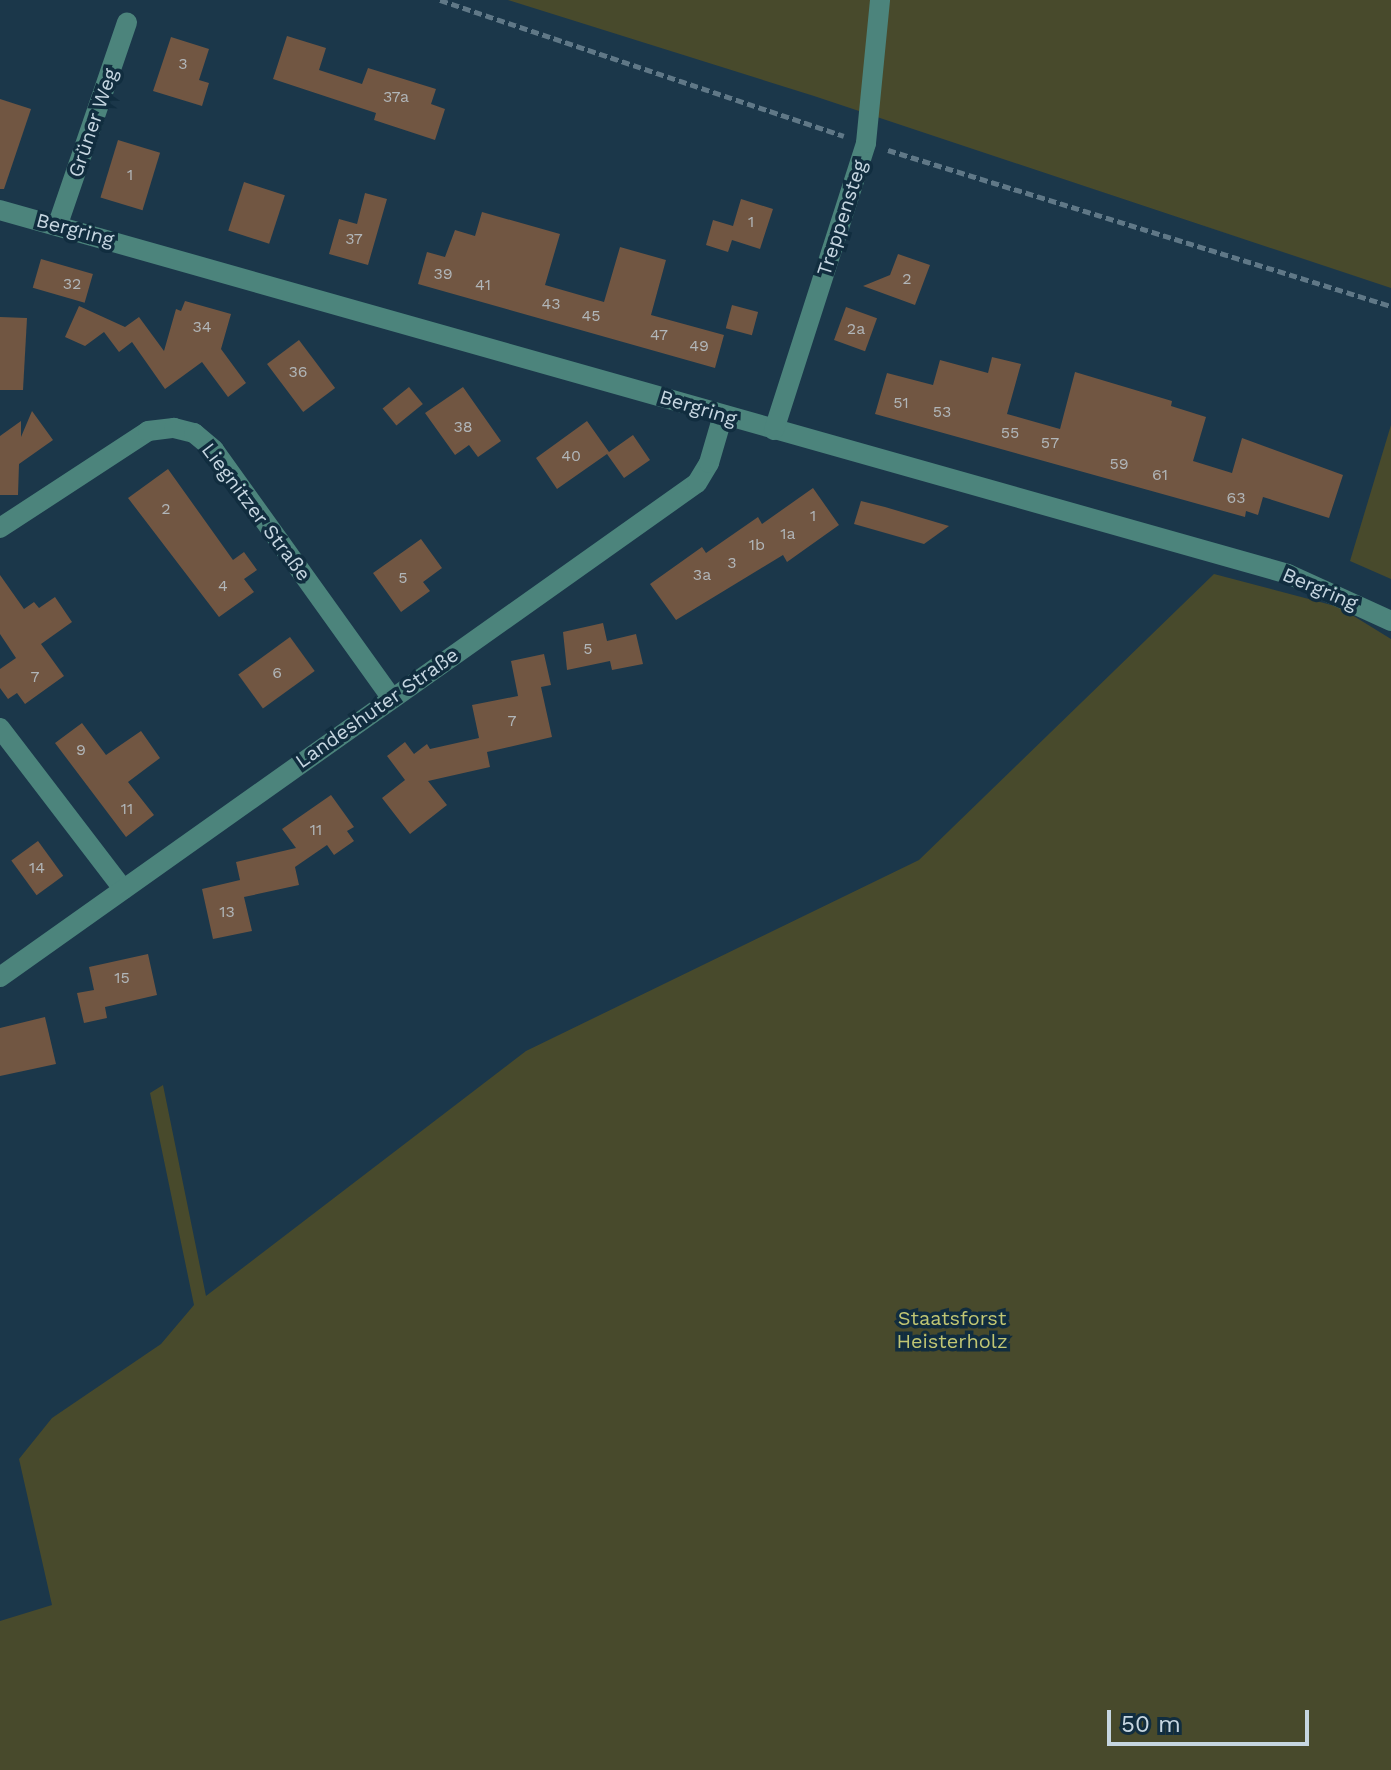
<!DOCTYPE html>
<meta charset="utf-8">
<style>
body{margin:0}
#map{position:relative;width:1391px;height:1770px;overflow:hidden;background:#1b374a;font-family:"Work Sans",sans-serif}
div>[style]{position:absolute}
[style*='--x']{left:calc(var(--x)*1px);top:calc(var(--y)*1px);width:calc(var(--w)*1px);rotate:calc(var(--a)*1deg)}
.green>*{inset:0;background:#484a2c}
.building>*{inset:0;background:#715642;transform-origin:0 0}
.path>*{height:5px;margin-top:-2.5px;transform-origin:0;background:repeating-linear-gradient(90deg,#607887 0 8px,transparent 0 12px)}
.minor>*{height:20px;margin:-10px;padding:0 10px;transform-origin:10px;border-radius:10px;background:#4c847c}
span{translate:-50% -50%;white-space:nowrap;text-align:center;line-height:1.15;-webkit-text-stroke:7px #112d3f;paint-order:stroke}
.number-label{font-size:16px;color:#b1b6b9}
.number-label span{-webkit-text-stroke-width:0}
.street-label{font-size:20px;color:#c6d6e1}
.park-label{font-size:20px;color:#c1c673}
.scale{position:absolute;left:1107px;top:1710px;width:202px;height:36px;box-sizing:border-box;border:4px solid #c6d6e1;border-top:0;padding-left:10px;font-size:24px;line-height:28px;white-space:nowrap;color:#c6d6e1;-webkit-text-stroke:6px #112d3f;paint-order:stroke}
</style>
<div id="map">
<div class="green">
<i style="clip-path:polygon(508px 0,1391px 0,1391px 288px,814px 96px)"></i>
<i style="clip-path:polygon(1391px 425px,1391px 579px,1350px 561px)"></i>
<i style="clip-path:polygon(1214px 574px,1339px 607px,1391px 639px,1391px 1770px,0 1770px,0 1621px,52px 1605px,19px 1459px,52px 1418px,161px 1344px,194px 1305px,150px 1093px,163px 1085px,206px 1296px,526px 1051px,919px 860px)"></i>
</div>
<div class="building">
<i style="clip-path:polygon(287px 36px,326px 48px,319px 70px,362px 84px,368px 68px,436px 89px,431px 104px,445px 109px,435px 140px,374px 120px,376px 113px,273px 79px)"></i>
<i style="clip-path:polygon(171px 37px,209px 49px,199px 80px,209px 83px,202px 106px,153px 91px)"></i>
<i style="clip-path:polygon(0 99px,31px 109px,4px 189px,0 189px)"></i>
<i style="left:118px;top:140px;width:44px;height:60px;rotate:17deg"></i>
<i style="left:244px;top:182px;width:43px;height:51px;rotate:18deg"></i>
<i style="clip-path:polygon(365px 193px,387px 199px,368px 265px,329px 254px,339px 219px,357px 224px)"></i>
<i style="clip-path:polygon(741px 199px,773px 209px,760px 249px,732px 240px,728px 252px,706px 245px,713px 220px,733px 226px)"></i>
<i style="clip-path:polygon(482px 212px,560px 234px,545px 285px,604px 302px,620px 247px,666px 260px,651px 315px,724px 335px,715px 368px,418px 284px,427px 252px,445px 257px,455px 230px,475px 236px)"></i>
<i style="clip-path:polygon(898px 254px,930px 265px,915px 305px,863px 286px,890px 275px)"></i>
<i style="left:41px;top:259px;width:54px;height:30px;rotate:16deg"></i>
<i style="clip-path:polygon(185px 301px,231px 314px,221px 349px,246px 383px,228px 397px,202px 362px,165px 389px,132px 342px,119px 352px,104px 332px,85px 346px,65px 337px,79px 306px,125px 327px,139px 317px,164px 351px,176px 309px,181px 311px)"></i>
<i style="left:732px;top:305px;width:27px;height:24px;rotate:15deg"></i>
<i style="left:846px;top:307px;width:33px;height:35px;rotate:20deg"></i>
<i style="clip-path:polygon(0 317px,27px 318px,23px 390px,0 390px)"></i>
<i style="left:299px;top:340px;width:60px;height:40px;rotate:53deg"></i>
<i style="clip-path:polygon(992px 357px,1021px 364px,1007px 414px,1060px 429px,1075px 372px,1172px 401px,1171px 406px,1206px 417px,1193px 461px,1232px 473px,1242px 438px,1343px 475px,1329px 518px,1263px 497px,1258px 515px,1246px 511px,1245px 517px,875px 414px,887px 373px,933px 385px,940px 360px,988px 373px)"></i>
<i style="left:409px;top:387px;width:22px;height:34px;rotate:51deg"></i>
<i style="clip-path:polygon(463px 387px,501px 441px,478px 457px,469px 445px,455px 455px,425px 413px)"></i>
<i style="clip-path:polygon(32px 411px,53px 440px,19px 464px,18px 495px,0 495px,0 436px,21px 421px,21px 437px)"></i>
<i style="clip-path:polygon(587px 421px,609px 452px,633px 435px,650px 460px,624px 478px,607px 454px,557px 489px,536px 458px)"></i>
<i style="clip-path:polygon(168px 469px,233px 560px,244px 552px,257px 570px,244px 579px,254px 592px,219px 617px,128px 498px)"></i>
<i style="clip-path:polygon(813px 488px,839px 525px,787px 562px,783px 555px,676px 620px,650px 584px,702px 547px,706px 553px,758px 517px,762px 524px)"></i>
<i style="clip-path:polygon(861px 501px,885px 507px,949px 526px,924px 544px,854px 524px)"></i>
<i style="clip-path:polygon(421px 539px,442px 568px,423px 582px,430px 591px,401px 612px,373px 573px)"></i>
<i style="clip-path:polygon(0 575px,24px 609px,34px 602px,39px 608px,55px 597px,72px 622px,41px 644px,64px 676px,25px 704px,17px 693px,8px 699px,0 688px,0 669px,16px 658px,0 634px)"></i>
<i style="clip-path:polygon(603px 623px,607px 641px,636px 634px,643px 664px,612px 670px,610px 661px,567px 670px,563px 632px)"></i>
<i style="left:290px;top:637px;width:42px;height:64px;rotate:54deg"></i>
<i style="clip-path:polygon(544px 654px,551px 685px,541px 687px,552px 737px,487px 752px,490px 767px,428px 781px,447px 805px,410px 834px,382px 798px,405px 780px,387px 756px,405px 742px,414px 754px,427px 744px,430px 749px,479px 738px,472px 705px,518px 696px,511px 661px)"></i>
<i style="clip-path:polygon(82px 723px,106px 755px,141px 731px,160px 758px,128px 782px,154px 815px,126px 837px,55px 743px)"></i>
<i style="clip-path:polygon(331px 795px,354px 827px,347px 831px,354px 841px,334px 855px,327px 845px,295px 867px,299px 885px,244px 897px,252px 931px,213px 939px,202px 889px,240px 880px,236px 862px,296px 848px,282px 829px)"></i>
<i style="left:38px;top:841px;width:43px;height:33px;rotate:54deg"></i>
<i style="clip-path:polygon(148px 954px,157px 995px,105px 1007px,107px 1018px,84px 1023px,77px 993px,94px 990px,89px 967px)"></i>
<i style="clip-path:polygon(45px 1017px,56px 1064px,0 1076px,0 1028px)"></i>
</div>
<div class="path">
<i style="--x:440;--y:0;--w:426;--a:18.6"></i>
<i style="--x:888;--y:150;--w:527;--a:17.23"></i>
</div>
<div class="minor">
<i style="--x:0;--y:210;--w:1338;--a:15.78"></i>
<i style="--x:1288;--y:574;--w:113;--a:24.5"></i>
<i style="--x:58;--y:224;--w:213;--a:-71.1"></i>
<i style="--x:774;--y:430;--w:301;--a:-72.2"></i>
<i style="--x:866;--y:143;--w:144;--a:-84.4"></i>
<i style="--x:0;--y:528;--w:177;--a:-33.2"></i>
<i style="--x:148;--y:431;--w:26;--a:-7"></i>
<i style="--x:174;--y:428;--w:21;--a:14"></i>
<i style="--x:194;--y:433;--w:26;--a:40"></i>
<i style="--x:214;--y:450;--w:304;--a:54.4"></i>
<i style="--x:0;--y:728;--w:203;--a:52.6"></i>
<i style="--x:0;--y:977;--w:854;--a:-35.33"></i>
<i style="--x:697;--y:483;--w:23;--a:-59"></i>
<i style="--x:709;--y:463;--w:50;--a:-73.7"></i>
</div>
<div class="number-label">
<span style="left:183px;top:64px">3</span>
<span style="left:396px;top:97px">37a</span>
<span style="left:130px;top:175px">1</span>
<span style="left:751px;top:222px">1</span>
<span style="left:354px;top:239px">37</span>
<span style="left:443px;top:274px">39</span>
<span style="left:907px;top:279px">2</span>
<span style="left:72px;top:284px">32</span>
<span style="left:483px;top:285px">41</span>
<span style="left:551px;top:304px">43</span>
<span style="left:591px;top:316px">45</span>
<span style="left:202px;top:327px">34</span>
<span style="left:856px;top:329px">2a</span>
<span style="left:659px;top:335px">47</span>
<span style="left:699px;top:346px">49</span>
<span style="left:298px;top:372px">36</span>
<span style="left:901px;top:403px">51</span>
<span style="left:942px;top:412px">53</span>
<span style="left:463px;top:427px">38</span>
<span style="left:1010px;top:433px">55</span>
<span style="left:1050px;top:443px">57</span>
<span style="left:571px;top:456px">40</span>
<span style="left:1119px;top:464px">59</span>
<span style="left:1160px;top:475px">61</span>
<span style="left:1236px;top:498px">63</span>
<span style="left:166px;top:509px">2</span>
<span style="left:813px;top:516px">1</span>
<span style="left:788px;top:534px">1a</span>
<span style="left:757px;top:545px">1b</span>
<span style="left:732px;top:563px">3</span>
<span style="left:702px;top:575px">3a</span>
<span style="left:403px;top:578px">5</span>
<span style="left:223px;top:586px">4</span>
<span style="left:588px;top:649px">5</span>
<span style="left:277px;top:673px">6</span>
<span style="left:35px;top:677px">7</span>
<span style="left:512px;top:721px">7</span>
<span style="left:81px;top:750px">9</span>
<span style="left:127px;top:809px">11</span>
<span style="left:316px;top:830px">11</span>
<span style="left:37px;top:868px">14</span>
<span style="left:227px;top:912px">13</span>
<span style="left:122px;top:978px">15</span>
</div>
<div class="street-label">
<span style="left:93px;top:123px;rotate:-71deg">Grüner Weg</span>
<span style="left:842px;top:218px;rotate:-72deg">Treppensteg</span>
<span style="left:75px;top:230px;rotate:15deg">Bergring</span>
<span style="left:698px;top:408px;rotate:17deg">Bergring</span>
<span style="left:256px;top:512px;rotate:53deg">Liegnitzer Straße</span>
<span style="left:1320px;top:589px;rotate:23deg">Bergring</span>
<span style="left:377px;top:708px;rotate:-35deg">Landeshuter Straße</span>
</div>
<div class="park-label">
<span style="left:952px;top:1330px">Staatsforst<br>Heisterholz</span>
</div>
<div class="scale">50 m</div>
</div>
